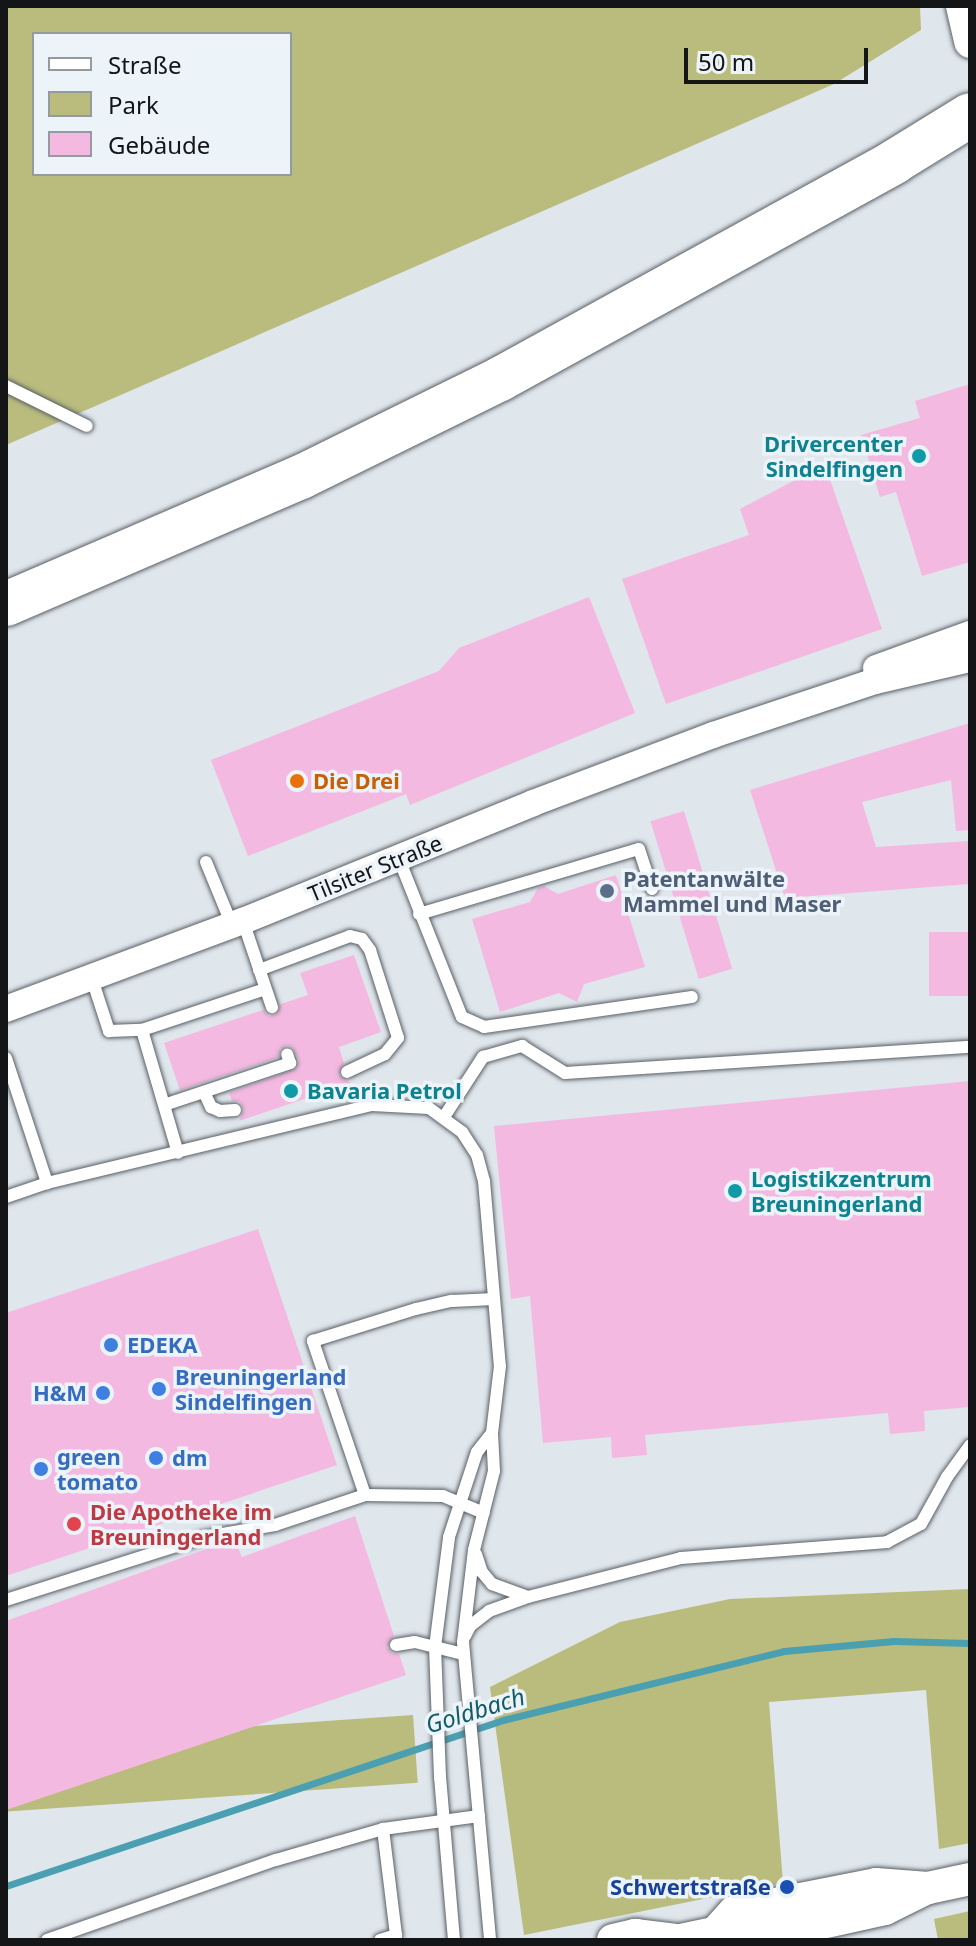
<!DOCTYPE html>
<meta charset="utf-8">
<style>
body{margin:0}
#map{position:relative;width:976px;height:1946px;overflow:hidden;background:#dfe6ec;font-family:"Noto Sans",sans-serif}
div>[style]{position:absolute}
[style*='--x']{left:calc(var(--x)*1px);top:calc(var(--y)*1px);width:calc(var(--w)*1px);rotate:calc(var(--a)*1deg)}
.green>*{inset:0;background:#babc7e;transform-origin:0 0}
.stream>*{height:7px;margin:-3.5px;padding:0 3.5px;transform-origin:3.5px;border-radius:3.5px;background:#4a9fb1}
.building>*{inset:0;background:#f4b9e1;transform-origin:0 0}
.roads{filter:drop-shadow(0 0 2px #5a6065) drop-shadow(0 0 2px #5a6065)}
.service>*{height:12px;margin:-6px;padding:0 6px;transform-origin:6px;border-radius:6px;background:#fff}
.minor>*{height:26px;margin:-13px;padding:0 13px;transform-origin:13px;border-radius:13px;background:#fff}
.tertiary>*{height:32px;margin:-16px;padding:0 16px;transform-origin:16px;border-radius:16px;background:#fff}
.motorway>*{height:44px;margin:-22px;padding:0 22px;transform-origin:22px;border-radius:22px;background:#fff}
.dots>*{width:22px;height:22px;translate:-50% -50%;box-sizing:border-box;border:4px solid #ecf3f9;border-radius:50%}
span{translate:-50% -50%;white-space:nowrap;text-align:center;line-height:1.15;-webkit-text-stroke:7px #ecf3f9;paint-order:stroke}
.culture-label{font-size:22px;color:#0d838f;font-weight:700}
.right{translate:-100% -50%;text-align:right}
.left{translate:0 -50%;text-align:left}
.food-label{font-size:22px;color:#c56008;font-weight:700}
.street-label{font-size:22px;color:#131517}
.service-label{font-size:22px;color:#4e5e75;font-weight:700}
.shop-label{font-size:22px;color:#366cbe;font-weight:700}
.health-label{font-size:22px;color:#be3a42;font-weight:700}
.transit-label{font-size:22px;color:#164399;font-weight:700}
.water-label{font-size:24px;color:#145b68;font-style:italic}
.frame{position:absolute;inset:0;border:8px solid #131517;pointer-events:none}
.legend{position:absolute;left:32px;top:32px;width:260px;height:144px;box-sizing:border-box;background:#ecf3f9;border:2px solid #959a9f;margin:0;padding:10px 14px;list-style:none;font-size:24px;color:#131517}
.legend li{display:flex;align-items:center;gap:16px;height:40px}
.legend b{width:40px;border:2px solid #959a9f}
.scale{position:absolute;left:684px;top:48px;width:184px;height:36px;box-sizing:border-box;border:4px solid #131517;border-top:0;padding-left:10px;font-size:24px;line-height:28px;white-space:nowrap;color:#131517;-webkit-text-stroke:6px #ecf3f9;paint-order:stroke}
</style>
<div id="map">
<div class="green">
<i style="clip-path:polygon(evenodd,6px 6px,920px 6px,921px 30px,834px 84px,6px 445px,6px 6px,34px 34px,290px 34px,290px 174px,34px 174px,34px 34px)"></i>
<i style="clip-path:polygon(970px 1589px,970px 1843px,939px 1849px,926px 1690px,769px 1702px,783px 1883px,524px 1935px,490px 1687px,620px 1622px,730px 1599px)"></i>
<i style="left:413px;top:1715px;width:68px;height:428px;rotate:86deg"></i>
<i style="clip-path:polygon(970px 1911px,970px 1940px,938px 1940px,934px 1919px)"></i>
</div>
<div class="stream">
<i style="--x:6;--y:1886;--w:524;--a:-18.47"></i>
<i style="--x:503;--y:1720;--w:289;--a:-13.8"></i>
<i style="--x:784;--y:1651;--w:110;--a:-5.2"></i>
<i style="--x:894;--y:1641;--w:76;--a:1.5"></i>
</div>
<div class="building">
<i style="clip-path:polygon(970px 384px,970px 562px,922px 576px,896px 492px,880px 497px,861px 435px,920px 418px,915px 401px)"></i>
<i style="clip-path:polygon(826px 468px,882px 629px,666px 704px,622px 579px,749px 535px,740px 509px,814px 470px)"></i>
<i style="clip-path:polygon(589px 597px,635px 713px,410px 805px,406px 794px,248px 856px,211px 760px,439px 671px,459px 648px)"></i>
<i style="clip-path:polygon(970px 723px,970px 830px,956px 831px,951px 780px,862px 802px,876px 847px,970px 841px,970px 884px,785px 898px,750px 790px)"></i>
<i style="left:684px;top:811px;width:165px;height:35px;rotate:73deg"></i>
<i style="clip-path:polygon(616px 875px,645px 967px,584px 984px,577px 1002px,559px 993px,500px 1012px,472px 919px,530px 902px,538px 888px,544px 886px,558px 894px)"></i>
<i style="left:970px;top:932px;width:64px;height:41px;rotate:90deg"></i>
<i style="clip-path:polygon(354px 955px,381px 1032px,339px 1047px,344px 1063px,339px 1075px,351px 1083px,239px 1121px,244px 1109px,240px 1102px,232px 1101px,229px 1093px,296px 1069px,299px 1060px,293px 1048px,288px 1045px,280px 1049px,279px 1057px,180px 1090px,164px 1043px,263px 1010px,269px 1016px,276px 1015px,281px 1004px,308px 995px,300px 973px)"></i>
<i style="clip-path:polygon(970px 1081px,970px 1407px,924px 1411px,925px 1431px,890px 1434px,888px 1413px,645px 1435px,647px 1455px,612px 1458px,611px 1437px,543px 1443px,530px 1296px,511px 1299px,494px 1126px)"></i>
<i style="clip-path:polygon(258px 1229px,337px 1465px,6px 1576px,6px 1313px)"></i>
<i style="clip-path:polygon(355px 1516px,394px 1636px,387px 1647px,392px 1653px,399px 1654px,406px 1675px,6px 1810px,6px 1621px,223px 1543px,235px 1541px,242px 1557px)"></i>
</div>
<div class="roads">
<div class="service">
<i style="--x:6;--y:386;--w:90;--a:26.3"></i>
<i style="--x:399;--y:859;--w:170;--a:68.3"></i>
<i style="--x:462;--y:1017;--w:24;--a:24"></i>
<i style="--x:484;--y:1027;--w:210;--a:-8.2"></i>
<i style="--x:206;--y:862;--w:68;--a:67.6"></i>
<i style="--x:419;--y:914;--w:229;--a:-16.5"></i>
<i style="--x:639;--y:849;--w:42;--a:72"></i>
<i style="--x:243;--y:921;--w:91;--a:71.4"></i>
<i style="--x:259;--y:970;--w:97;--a:-20.5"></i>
<i style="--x:350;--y:936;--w:12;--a:14"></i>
<i style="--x:362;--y:939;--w:14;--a:54"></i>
<i style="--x:370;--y:950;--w:92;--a:72.3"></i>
<i style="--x:398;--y:1038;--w:21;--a:129"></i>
<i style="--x:385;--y:1054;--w:42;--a:154.7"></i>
<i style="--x:92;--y:979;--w:55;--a:71.9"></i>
<i style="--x:109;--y:1031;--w:33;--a:-2"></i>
<i style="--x:142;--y:1030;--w:130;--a:-18.4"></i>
<i style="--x:142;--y:1030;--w:128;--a:73.7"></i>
<i style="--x:6;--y:1058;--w:132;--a:71.8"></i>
<i style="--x:204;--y:1092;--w:17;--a:65"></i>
<i style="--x:211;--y:1107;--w:10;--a:24"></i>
<i style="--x:220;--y:1111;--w:15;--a:-4"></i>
<i style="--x:167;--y:1104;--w:130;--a:-18.4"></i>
<i style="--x:290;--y:1063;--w:9;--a:-108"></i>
<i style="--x:444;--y:1117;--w:72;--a:-57"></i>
<i style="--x:483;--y:1057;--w:41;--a:-15.8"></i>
<i style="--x:522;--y:1046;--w:51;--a:32.1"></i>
<i style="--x:565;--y:1073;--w:406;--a:-3.7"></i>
<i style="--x:6;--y:1197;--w:43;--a:-18.9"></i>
<i style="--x:47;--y:1183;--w:334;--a:-13.5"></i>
<i style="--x:372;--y:1105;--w:57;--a:3"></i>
<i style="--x:429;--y:1108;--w:41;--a:36"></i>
<i style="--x:462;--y:1132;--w:27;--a:57"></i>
<i style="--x:477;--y:1155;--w:27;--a:75"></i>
<i style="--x:484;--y:1181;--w:186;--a:85.1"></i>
<i style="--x:500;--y:1366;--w:67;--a:96.8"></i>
<i style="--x:492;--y:1433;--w:38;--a:87"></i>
<i style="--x:494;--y:1471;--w:81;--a:104.2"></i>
<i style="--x:474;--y:1550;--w:93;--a:96.8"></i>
<i style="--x:463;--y:1642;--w:299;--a:84.8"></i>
<i style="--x:365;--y:1495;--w:163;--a:-108.7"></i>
<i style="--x:313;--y:1341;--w:108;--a:-17.3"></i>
<i style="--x:416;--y:1309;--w:37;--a:-13"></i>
<i style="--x:452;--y:1301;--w:42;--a:-2.7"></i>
<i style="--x:476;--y:1554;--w:19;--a:72"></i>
<i style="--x:482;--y:1572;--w:16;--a:50"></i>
<i style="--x:492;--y:1584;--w:38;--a:20"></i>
<i style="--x:6;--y:1600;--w:209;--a:-17.6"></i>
<i style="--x:205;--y:1537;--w:71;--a:-9.7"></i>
<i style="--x:275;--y:1525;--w:95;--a:-18.4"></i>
<i style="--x:365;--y:1495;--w:78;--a:0.7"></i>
<i style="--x:443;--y:1496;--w:44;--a:22.5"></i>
<i style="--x:465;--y:1636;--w:11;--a:-63"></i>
<i style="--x:470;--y:1626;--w:24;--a:-38"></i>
<i style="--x:489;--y:1611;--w:41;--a:-19.7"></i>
<i style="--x:528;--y:1597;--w:158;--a:-14.3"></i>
<i style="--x:681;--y:1558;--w:207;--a:-4.4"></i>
<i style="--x:887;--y:1542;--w:38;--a:-28"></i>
<i style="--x:921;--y:1524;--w:54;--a:-61"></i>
<i style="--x:947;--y:1477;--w:39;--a:-54"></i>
<i style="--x:396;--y:1645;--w:19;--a:-9"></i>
<i style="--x:415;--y:1642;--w:49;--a:14"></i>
<i style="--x:47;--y:1940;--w:243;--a:-19.3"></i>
<i style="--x:276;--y:1860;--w:65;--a:-16.2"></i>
<i style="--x:338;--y:1842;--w:47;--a:-16.1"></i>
<i style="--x:383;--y:1829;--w:97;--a:-7.7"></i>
<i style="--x:380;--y:1940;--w:17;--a:-17"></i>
<i style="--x:396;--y:1935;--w:107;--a:-97"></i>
<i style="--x:454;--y:1940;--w:164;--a:-94.9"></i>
<i style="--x:440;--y:1777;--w:130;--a:-92.2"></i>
<i style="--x:435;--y:1647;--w:111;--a:-82.7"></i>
<i style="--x:449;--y:1537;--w:89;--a:-71.8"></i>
<i style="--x:477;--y:1452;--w:24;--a:-52"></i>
</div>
<div class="minor">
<i style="--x:876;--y:668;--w:100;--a:-19.9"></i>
<i style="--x:6;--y:1009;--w:253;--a:-20.4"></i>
<i style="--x:243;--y:921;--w:313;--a:-22.1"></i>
<i style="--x:533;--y:803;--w:192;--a:-20.7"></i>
<i style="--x:713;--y:735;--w:171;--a:-18.4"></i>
<i style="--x:875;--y:681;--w:98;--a:-13"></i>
</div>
<div class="tertiary">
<i style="--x:962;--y:6;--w:37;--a:77"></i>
<i style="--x:715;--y:1933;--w:28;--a:-48"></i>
<i style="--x:734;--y:1912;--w:16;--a:-11"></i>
<i style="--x:750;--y:1909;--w:128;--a:-11.2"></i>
<i style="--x:876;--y:1884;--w:52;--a:4.4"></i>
<i style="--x:928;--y:1888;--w:43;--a:-12.1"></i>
<i style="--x:613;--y:1940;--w:23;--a:-13"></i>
<i style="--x:635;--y:1935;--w:39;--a:7"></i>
<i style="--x:681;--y:1940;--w:35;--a:-12"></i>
<i style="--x:715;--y:1933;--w:19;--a:12"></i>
<i style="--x:745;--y:1940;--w:143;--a:-12.5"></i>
<i style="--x:885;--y:1909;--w:45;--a:-26.6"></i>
</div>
<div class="motorway">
<i style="--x:6;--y:604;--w:321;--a:-23.3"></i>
<i style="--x:301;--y:477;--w:222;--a:-26.2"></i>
<i style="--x:500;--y:379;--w:450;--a:-28.8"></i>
<i style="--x:894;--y:162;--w:89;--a:-31.7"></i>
</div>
</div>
<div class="dots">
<i style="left:919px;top:456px;background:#0f9aa8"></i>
<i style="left:297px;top:781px;background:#e8710a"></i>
<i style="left:607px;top:891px;background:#5c6f8a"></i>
<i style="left:291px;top:1091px;background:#0f9aa8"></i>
<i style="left:735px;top:1191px;background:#0f9aa8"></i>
<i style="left:111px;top:1345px;background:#3f7fe0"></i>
<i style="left:159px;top:1389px;background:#3f7fe0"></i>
<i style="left:103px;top:1393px;background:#3f7fe0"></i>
<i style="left:156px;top:1458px;background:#3f7fe0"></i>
<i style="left:41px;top:1469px;background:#3f7fe0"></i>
<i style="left:74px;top:1524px;background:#e0444e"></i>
<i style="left:787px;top:1887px;background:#1a4fb4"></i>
</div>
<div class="culture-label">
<span class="right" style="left:903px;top:456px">Drivercenter<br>Sindelfingen</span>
<span class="left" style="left:307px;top:1091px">Bavaria Petrol</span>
<span class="left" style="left:751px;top:1191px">Logistikzentrum<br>Breuningerland</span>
</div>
<div class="food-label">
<span class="left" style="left:313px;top:781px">Die Drei</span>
</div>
<div class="street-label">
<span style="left:375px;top:868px;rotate:-22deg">Tilsiter Straße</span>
</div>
<div class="service-label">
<span class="left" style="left:623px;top:891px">Patentanwälte<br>Mammel und Maser</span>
</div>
<div class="shop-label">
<span class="left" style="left:127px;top:1345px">EDEKA</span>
<span class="left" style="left:175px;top:1389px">Breuningerland<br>Sindelfingen</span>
<span class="right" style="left:87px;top:1393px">H&amp;M</span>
<span class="left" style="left:57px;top:1469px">green<br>tomato</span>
<span class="left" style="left:172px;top:1458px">dm</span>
</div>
<div class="health-label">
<span class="left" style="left:90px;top:1524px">Die Apotheke im<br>Breuningerland</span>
</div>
<div class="transit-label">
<span class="right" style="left:771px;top:1887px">Schwertstraße</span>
</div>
<div class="water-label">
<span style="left:475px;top:1710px;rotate:-17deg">Goldbach</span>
</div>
<div class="frame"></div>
<ul class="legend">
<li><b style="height:10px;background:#fff"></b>Straße</li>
<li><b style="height:22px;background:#babc7e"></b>Park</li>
<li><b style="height:22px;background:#f4b9e1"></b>Gebäude</li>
</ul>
<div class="scale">50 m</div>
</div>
